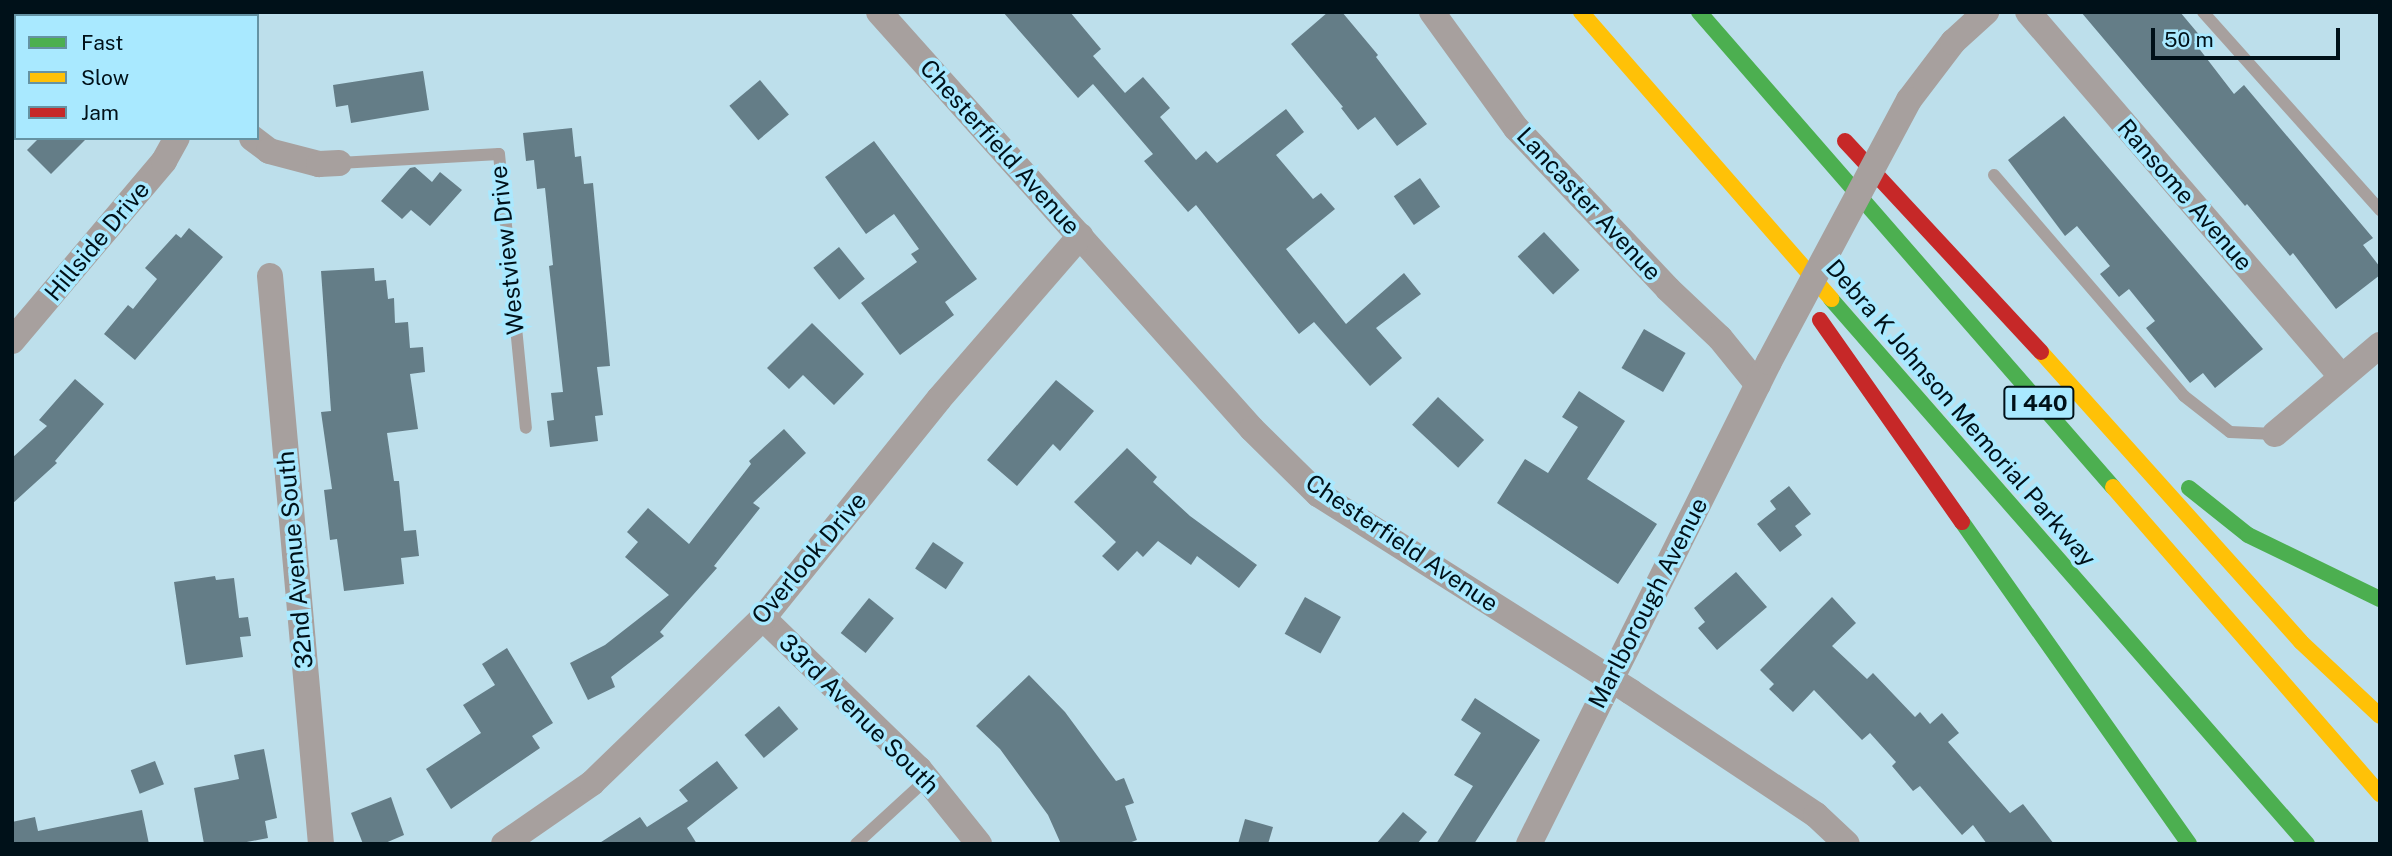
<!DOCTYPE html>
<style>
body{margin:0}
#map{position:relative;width:2392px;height:856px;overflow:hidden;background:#bddfeb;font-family:"Public Sans",sans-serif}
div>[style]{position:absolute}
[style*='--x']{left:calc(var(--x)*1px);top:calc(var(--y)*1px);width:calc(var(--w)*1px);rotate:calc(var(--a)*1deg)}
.building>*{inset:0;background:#647d87;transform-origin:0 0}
.lane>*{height:12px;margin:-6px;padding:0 6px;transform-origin:6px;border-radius:6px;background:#a7a09e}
.street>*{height:26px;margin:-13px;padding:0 13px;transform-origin:13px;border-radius:13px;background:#a7a09e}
.fast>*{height:16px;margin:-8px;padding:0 8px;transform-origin:8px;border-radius:8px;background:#4caf50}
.slow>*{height:16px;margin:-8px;padding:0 8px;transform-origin:8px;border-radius:8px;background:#ffc107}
.jam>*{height:16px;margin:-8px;padding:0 8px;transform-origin:8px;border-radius:8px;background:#c62828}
.street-bridge>*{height:26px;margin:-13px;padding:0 13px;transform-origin:13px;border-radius:13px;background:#a7a09e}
span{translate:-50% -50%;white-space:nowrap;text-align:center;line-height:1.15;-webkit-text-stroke:7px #a9e9ff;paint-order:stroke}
.shield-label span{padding:2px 5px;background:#a9e9ff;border:2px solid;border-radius:5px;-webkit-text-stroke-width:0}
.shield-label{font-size:23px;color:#001119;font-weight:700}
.street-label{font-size:24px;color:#001119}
.frame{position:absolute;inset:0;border:14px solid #001119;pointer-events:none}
.legend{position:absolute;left:14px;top:14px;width:245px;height:126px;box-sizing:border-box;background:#a9e9ff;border:2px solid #6593a3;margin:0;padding:9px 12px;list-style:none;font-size:21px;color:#001119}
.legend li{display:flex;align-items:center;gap:14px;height:35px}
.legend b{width:35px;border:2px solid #6593a3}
.scale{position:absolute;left:2151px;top:28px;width:189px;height:32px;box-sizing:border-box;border:4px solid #001119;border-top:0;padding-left:9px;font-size:21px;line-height:24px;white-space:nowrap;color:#001119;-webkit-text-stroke:5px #a9e9ff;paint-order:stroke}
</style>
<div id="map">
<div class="building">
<i style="clip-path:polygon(1003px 12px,1070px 12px,1101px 49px,1093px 56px,1125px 93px,1143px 77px,1170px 108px,1160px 117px,1196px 160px,1206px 151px,1217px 163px,1286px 109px,1304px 132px,1276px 155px,1313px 199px,1321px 193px,1335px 209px,1286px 249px,1346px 324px,1404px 273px,1421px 294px,1376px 328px,1402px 358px,1370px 386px,1314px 322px,1299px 334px,1196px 205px,1188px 212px,1144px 161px,1153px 154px,1093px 84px,1078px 98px)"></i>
<i style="clip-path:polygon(1328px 12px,1342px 12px,1378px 55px,1376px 57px,1427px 124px,1397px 146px,1375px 117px,1358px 130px,1341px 108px,1343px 107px,1291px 44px)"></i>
<i style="clip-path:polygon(2081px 12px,2180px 12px,2201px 37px,2194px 42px,2234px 94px,2244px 85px,2373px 238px,2363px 245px,2380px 267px,2380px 275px,2336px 309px,2293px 253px,2290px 256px,2247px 204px,2245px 206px)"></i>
<i style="clip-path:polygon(423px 71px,429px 110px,351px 123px,348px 105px,336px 107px,333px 85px)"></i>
<i style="left:760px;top:80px;width:45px;height:40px;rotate:50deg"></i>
<i style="clip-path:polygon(2064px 116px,2263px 349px,2215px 388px,2203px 373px,2190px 383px,2146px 328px,2155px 321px,2129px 289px,2119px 297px,2100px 274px,2110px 266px,2077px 226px,2065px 236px,2008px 160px)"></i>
<i style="clip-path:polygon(572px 128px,575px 157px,581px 156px,584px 184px,593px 183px,610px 366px,597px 367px,603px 415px,595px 416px,598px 441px,550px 447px,547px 421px,554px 420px,551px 393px,563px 392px,549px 266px,553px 265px,545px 188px,537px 189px,534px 160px,526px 161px,523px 133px)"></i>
<i style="clip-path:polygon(39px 138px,87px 138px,51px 174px,27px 150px)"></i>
<i style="clip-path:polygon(874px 141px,977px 279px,945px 302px,954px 315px,900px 355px,861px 303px,917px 262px,911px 254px,919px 249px,894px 214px,866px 234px,825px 177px)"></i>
<i style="clip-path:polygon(415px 167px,432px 182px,440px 172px,462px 190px,430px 226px,411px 210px,402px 219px,381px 201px,410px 168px)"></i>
<i style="left:1420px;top:178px;width:35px;height:32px;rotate:55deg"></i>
<i style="clip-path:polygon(189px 228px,223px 257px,135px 360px,104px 334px,128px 305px,133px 309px,157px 279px,145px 268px,176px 234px,181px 238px)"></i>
<i style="left:1544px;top:232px;width:52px;height:36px;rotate:47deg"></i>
<i style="left:839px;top:247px;width:41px;height:33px;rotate:51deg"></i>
<i style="clip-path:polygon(374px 268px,375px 281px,386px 280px,388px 299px,394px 298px,395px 323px,408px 322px,410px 348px,423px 347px,425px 372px,410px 374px,418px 429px,387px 433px,394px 481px,399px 481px,404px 531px,416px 530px,419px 556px,401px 558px,404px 584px,344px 591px,337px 539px,330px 540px,324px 490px,332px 489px,321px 412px,331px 411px,321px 271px)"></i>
<i style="clip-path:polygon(812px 323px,864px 374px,834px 405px,803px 375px,789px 389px,767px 368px)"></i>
<i style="left:1644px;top:329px;width:48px;height:45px;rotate:30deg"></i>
<i style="clip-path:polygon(75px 379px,104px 404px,55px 461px,57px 463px,12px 504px,12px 458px,47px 426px,39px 420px)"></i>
<i style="clip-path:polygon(1056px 380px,1094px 411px,1060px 451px,1053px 444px,1017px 486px,987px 460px)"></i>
<i style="clip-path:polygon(1579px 391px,1625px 421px,1587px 479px,1657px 524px,1618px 584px,1497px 503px,1525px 459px,1548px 473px,1578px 427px,1562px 417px)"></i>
<i style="left:1438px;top:397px;width:63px;height:38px;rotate:43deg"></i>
<i style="clip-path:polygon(784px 429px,806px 453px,753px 503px,760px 508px,714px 566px,717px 568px,660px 632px,664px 636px,611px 677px,615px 687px,588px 700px,570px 663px,605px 645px,669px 595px,625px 557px,638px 542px,627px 532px,648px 508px,689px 544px,751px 464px,749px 461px)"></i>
<i style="clip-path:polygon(1127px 448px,1157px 477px,1153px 482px,1190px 516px,1257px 565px,1239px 588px,1197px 556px,1191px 565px,1158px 541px,1143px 557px,1137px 551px,1118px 571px,1102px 556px,1116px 542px,1074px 502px)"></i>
<i style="clip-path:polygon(1789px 486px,1811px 514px,1795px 526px,1802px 535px,1780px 552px,1757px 524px,1776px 509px,1770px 501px)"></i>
<i style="left:933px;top:542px;width:37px;height:32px;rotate:34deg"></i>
<i style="clip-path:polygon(1736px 572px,1767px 607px,1717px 650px,1698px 628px,1705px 622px,1694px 608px)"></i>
<i style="clip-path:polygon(215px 576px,216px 580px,234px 578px,239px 618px,248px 617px,251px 636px,240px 637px,243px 657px,186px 665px,174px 582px)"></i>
<i style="left:1305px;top:597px;width:41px;height:42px;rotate:29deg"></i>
<i style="clip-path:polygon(1832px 597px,1856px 623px,1832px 646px,1867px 679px,1873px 673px,1915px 717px,1920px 712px,1930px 724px,1942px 713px,1959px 733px,1948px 742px,2010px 813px,2023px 804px,2054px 844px,1987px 844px,1973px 825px,1962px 835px,1920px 786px,1913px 791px,1892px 766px,1896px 762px,1870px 733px,1862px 740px,1814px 690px,1793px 712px,1769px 689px,1774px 684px,1760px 670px)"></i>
<i style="left:869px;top:598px;width:32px;height:45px;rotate:39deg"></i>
<i style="clip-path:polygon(507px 648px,553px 723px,532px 736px,540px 748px,451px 809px,426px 769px,481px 733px,463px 705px,495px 685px,482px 664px)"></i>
<i style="clip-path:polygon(1029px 675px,1065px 712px,1116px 781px,1124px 778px,1134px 803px,1125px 806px,1137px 840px,1126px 844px,1061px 844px,1048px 815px,1000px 749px,976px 726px)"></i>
<i style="clip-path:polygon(1475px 698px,1540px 740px,1474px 844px,1436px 844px,1473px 786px,1454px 775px,1481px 733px,1461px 720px)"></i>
<i style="left:779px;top:706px;width:30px;height:45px;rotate:50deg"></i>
<i style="clip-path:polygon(264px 749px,277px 818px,265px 821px,268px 838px,236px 844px,204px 844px,194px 788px,239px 779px,234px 755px)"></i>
<i style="left:155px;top:761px;width:25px;height:26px;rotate:69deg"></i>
<i style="clip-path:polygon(717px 761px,738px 788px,687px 828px,697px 844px,598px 844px,640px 817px,647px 827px,688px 801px,679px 790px)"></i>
<i style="clip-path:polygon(391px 797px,404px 835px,383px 844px,363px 844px,351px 813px)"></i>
<i style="clip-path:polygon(142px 810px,149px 844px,12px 844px,12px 822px,35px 817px,38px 831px)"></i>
<i style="clip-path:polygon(1403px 812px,1427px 832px,1417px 844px,1376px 844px)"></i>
<i style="clip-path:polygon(1245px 819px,1273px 827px,1268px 844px,1238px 844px)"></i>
</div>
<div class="lane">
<i style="--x:2203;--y:12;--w:266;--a:48.2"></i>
<i style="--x:339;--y:163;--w:160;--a:-3.2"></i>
<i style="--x:499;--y:154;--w:275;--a:84.4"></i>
<i style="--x:1994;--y:175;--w:291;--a:49.3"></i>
<i style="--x:2184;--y:396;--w:58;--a:38"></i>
<i style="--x:2230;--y:432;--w:45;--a:2.5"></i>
<i style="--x:856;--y:844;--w:96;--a:-42.5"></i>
</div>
<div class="street">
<i style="--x:879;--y:12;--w:559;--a:48.19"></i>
<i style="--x:1252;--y:429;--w:93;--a:44.6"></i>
<i style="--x:1318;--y:494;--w:370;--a:32.3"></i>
<i style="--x:1631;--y:692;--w:222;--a:33.6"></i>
<i style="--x:1816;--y:815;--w:42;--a:43.1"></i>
<i style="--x:1432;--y:12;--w:143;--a:54.1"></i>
<i style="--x:1516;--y:128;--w:221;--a:46.6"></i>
<i style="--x:1668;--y:289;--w:71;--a:43.3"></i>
<i style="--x:1720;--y:338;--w:60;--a:51"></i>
<i style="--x:2028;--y:12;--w:481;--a:49.3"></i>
<i style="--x:220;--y:16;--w:4;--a:-90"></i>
<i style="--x:1909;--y:100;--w:73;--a:-52.8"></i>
<i style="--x:1953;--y:42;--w:45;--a:-42.3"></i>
<i style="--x:252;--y:138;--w:21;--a:37"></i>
<i style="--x:269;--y:151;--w:52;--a:14.6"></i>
<i style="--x:319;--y:164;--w:20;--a:-3"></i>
<i style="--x:270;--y:276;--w:570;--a:84.87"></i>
<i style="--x:12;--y:341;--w:236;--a:-49.8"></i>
<i style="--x:164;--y:161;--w:26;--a:-61"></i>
<i style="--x:2275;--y:434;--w:138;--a:-40.3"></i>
<i style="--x:763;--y:618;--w:217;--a:44.1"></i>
<i style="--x:919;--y:769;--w:96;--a:51.3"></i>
<i style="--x:504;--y:844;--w:107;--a:-34.7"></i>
<i style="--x:592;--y:783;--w:238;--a:-44"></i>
<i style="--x:763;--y:618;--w:281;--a:-51.2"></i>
<i style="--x:939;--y:399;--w:216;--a:-49.1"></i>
<i style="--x:1529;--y:844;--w:538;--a:-63.53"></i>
</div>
<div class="fast">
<i style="--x:1699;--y:12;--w:630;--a:48.93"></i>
<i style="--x:1831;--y:299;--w:724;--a:48.87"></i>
<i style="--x:2189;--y:488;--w:75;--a:38.5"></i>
<i style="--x:2248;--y:535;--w:147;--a:25.9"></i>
<i style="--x:1962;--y:522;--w:394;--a:54.8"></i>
</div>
<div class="slow">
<i style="--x:1581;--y:12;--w:381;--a:48.9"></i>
<i style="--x:2041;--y:352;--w:389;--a:48.1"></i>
<i style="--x:2301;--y:642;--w:108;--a:43.1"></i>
<i style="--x:2113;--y:487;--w:407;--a:49"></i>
</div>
<div class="jam">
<i style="--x:1845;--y:141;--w:288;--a:47.1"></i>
<i style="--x:1820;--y:320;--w:247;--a:54.9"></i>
</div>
<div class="street-bridge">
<i style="--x:1769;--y:362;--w:297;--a:-61.9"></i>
</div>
<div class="shield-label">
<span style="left:2039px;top:403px">I 440</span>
</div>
<div class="street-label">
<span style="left:1000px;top:147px;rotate:48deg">Chesterfield Avenue</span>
<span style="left:2185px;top:195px;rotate:49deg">Ransome Avenue</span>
<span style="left:1589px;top:204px;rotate:47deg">Lancaster Avenue</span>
<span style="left:97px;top:241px;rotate:-50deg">Hillside Drive</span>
<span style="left:507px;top:250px;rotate:-96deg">Westview Drive</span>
<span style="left:1961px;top:413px;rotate:49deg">Debra K Johnson Memorial Parkway</span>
<span style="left:1402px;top:543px;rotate:34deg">Chesterfield Avenue</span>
<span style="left:809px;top:558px;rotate:-50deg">Overlook Drive</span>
<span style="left:295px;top:560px;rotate:-95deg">32nd Avenue South</span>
<span style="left:1648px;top:603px;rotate:-63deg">Marlborough Avenue</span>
<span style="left:859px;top:714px;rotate:45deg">33rd Avenue South</span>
</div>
<div class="frame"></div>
<ul class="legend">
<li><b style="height:9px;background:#4caf50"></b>Fast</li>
<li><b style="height:9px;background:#ffc107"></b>Slow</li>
<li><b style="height:9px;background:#c62828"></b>Jam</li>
</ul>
<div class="scale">50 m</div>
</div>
